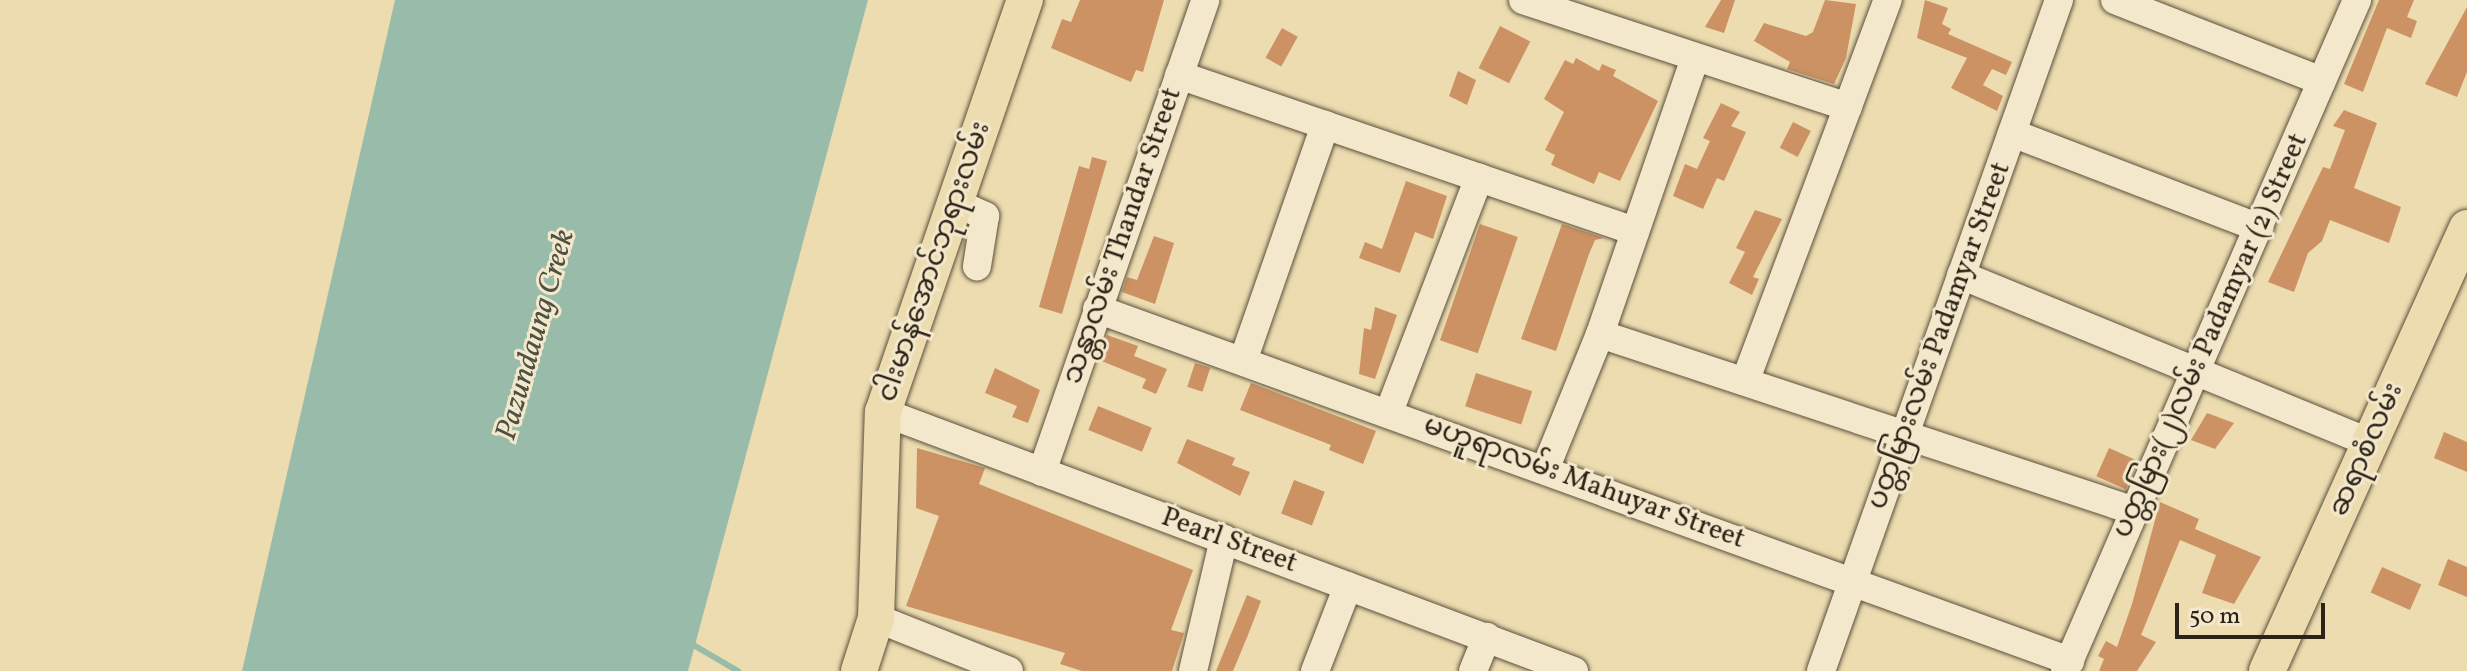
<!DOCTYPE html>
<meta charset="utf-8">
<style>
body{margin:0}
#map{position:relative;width:2467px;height:671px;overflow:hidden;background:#ecdcb0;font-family:Vollkorn,"Noto Sans Myanmar",serif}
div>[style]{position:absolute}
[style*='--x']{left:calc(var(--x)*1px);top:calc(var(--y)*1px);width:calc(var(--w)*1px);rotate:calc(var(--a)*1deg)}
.water>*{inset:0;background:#99bcaa}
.stream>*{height:6px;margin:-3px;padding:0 3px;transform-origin:3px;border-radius:3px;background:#99bcaa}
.building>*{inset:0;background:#cd9264;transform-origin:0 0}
.roads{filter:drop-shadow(0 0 2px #5c503c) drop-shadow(0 0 2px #5c503c)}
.minor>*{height:28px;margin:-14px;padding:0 14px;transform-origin:14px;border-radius:14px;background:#f3e8cc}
.major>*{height:36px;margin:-18px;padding:0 18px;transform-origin:18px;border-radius:18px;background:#ecdcb0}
span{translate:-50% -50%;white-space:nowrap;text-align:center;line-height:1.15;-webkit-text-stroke:6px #f3e8cc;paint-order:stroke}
.street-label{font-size:28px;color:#2c2215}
.water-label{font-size:30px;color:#4d5042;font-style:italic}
.scale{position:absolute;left:2175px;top:603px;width:150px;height:36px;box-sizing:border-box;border:4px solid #2c2215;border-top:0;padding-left:10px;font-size:24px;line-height:28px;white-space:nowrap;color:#2c2215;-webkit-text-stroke:6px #f3e8cc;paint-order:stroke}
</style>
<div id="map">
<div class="water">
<i style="clip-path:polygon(395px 0,868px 0,688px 671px,242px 671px)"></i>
</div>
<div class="stream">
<i style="--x:690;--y:643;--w:56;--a:30.3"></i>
</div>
<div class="building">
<i style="clip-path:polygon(1080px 0,1164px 0,1143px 72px,1136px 70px,1131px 82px,1051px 48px,1062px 19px,1071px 22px)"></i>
<i style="clip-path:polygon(1721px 0,1735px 0,1724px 33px,1705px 27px)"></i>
<i style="clip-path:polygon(1825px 0,1856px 4px,1846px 58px,1834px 84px,1787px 69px,1790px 62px,1754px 41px,1764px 23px,1806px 36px,1813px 32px)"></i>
<i style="clip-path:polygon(1925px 0,1948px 8px,1942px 24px,1951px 29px,1948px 34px,2012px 62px,2006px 75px,1992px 69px,1983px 85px,2003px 96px,1997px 111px,1951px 88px,1967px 58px,1917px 38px)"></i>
<i style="clip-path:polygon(2379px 0,2414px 0,2407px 17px,2417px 21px,2411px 38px,2387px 28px,2363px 92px,2344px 84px)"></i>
<i style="clip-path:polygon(2467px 7px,2467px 72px,2457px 97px,2425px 84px)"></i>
<i style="left:1500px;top:26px;width:34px;height:47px;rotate:27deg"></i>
<i style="left:1282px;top:28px;width:18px;height:34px;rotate:29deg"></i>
<i style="clip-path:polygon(1576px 58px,1599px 71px,1602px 64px,1616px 70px,1613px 76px,1658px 101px,1620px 181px,1599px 172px,1594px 184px,1551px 165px,1555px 155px,1545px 150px,1564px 112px,1544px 99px,1565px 60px,1573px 64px)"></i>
<i style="clip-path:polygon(1458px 71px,1476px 80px,1467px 105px,1449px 96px)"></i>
<i style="clip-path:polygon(1721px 103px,1740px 112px,1731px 126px,1746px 132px,1724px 181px,1717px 178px,1703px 209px,1673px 196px,1685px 164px,1697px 169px,1710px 141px,1703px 138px)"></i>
<i style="clip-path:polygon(2344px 110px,2377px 123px,2354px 188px,2401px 207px,2389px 243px,2330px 220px,2322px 241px,2308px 253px,2294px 292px,2268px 282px,2323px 167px,2330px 169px,2345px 130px,2333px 126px)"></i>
<i style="left:1793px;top:122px;width:20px;height:29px;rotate:27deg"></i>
<i style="clip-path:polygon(1092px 157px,1107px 161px,1062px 314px,1039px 307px,1079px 166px,1089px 169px)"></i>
<i style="clip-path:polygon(1406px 181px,1447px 196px,1433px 239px,1415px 232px,1400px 273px,1359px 258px,1365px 242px,1382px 249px)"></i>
<i style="clip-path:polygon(1755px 210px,1782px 219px,1753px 277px,1759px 279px,1752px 295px,1729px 283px,1745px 252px,1736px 248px)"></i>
<i style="left:1480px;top:224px;width:40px;height:123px;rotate:19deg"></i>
<i style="clip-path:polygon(1562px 224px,1604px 238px,1595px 240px,1589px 254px,1556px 351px,1521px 339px)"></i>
<i style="clip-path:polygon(1154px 236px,1174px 243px,1155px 304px,1122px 292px,1127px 277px,1137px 280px)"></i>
<i style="clip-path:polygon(1375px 307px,1397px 315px,1375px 379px,1359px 374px,1364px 328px,1371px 330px)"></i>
<i style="clip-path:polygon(1107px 335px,1138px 346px,1134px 356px,1167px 369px,1156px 394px,1142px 388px,1146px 379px,1099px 360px)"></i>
<i style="left:1195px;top:363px;width:16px;height:25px;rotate:18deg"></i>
<i style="clip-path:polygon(995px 368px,1040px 390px,1028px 423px,1012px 417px,1017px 406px,985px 393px)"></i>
<i style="left:1476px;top:373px;width:59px;height:35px;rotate:18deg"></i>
<i style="clip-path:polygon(1251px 383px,1376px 431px,1363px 464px,1329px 450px,1331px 445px,1240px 410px)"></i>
<i style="left:1098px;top:406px;width:58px;height:26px;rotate:22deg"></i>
<i style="clip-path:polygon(2207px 413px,2234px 423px,2215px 449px,2191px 440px)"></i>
<i style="clip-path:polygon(2444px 432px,2467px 442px,2467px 472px,2434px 458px)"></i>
<i style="clip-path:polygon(1187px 439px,1235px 458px,1232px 465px,1250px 472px,1240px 496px,1177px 463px)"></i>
<i style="clip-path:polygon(917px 448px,985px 468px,979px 484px,1193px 570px,1171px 630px,1184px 633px,1172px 671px,1082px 671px,1060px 664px,1065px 653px,906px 606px,939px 516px,916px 508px)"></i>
<i style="left:2109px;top:448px;width:32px;height:31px;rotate:24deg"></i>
<i style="left:1294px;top:480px;width:33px;height:36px;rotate:21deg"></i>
<i style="clip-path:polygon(2160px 502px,2199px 519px,2195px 529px,2261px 557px,2234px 604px,2202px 593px,2216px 555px,2180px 540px,2141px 635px,2156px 642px,2137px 671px,2099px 671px,2104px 659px,2098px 656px,2106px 641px,2117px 647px,2132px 604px)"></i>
<i style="clip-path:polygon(2448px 559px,2467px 567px,2467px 597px,2438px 585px)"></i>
<i style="left:2382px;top:567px;width:43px;height:28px;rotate:24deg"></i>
<i style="clip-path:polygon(1247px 595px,1261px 601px,1248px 635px,1233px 671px,1216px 671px)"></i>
</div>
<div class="roads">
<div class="minor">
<i style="--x:1523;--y:0;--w:342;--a:18.2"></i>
<i style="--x:2115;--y:0;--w:222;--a:21.4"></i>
<i style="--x:1179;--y:75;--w:482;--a:18.9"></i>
<i style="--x:2012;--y:133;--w:265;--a:21"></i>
<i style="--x:956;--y:203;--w:32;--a:24"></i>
<i style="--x:985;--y:216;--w:51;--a:99.1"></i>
<i style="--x:1961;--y:275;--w:442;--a:22.3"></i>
<i style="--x:1097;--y:309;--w:1035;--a:19.89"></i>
<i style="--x:1600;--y:334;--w:564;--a:18.31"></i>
<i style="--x:1243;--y:361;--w:250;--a:-70.8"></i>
<i style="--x:1746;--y:379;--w:405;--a:-69.5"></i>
<i style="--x:883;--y:412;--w:738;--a:20.55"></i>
<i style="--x:1389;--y:412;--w:251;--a:-69"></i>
<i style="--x:1546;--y:467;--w:144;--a:-67.9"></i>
<i style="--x:1600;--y:334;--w:292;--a:-71"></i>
<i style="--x:1042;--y:472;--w:499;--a:-70.9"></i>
<i style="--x:876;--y:618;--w:143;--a:21.7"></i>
<i style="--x:1193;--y:671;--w:136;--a:-76.8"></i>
<i style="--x:1315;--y:671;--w:91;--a:-68.8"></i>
<i style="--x:1473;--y:671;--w:37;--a:-68"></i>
<i style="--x:1821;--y:671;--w:712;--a:-70.47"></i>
<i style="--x:2065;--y:671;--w:732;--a:-66.48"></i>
</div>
<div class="major">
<i style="--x:859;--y:671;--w:56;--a:-72.2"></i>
<i style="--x:876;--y:618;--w:206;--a:-88.1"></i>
<i style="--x:883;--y:412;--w:436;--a:-71"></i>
<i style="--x:2267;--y:671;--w:486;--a:-65.7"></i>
</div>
</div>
<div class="street-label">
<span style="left:1123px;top:236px;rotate:-71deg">သန္တာလမ်း Thandar Street</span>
<span style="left:935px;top:262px;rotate:-71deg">ငါးမာန်အောင်ဘုရားလမ်း</span>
<span style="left:1940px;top:336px;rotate:-70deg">ပတ္တမြားလမ်း Padamyar Street</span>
<span style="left:2211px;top:336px;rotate:-66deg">ပတ္တမြား(၂)လမ်း Padamyar (2) Street</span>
<span style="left:2367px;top:450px;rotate:-66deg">ဆရာစံလမ်း</span>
<span style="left:1584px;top:483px;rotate:20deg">မဟူရာလမ်း Mahuyar Street</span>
<span style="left:1229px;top:541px;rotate:20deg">Pearl Street</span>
</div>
<div class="water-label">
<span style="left:536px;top:335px;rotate:-74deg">Pazundaung Creek</span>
</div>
<div class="scale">50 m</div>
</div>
